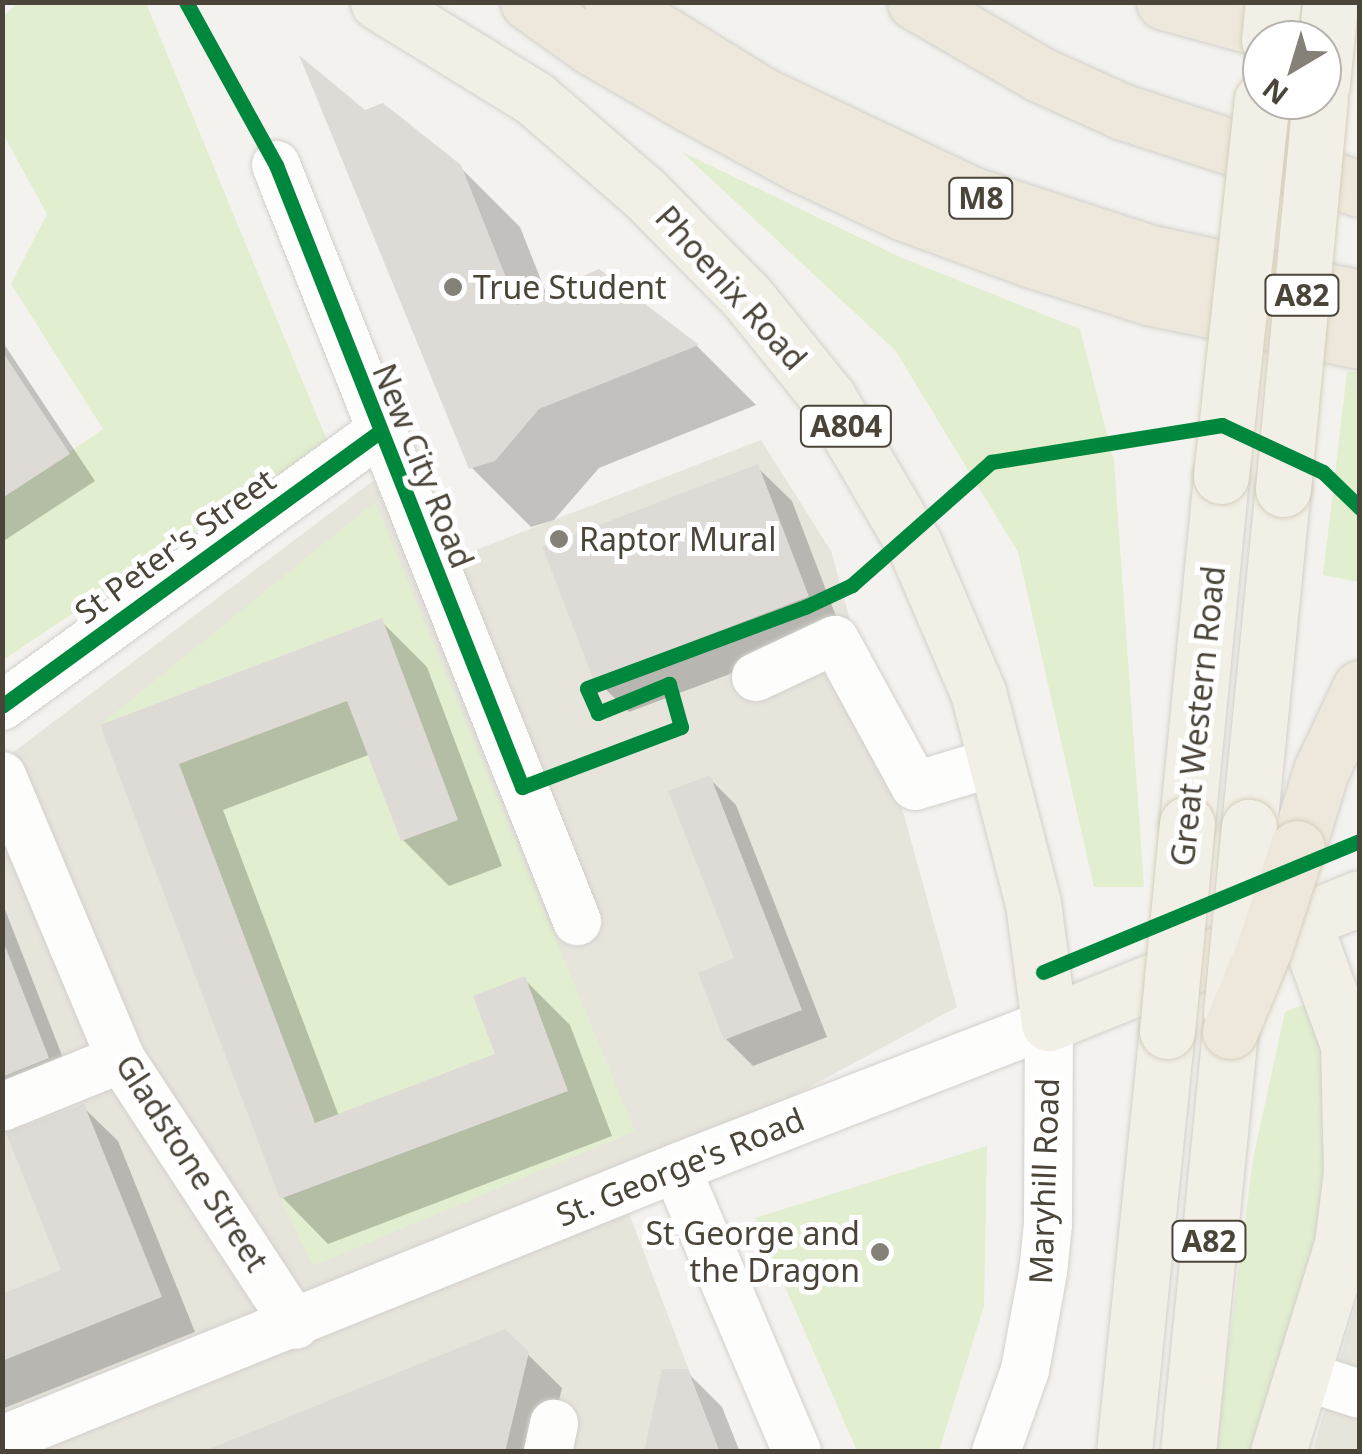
<!DOCTYPE html>
<style>
body{margin:0}
#map{position:relative;width:1362px;height:1454px;overflow:hidden;background:#f4f2ee;font-family:"Noto Sans",sans-serif}
div>[style]{position:absolute}
[style*='--x']{left:calc(var(--x)*1px);top:calc(var(--y)*1px);width:calc(var(--w)*1px);rotate:calc(var(--a)*1deg)}
.residential>*{inset:0;background:#e7e4dc}
.green>*{inset:0;background:#e1eecf}
.shadow>*{inset:0;background:#0003}
.building>*{inset:0;background:#dedbd6;transform-origin:0 0}
.roads{filter:drop-shadow(0 0 2px #d2d0cb) drop-shadow(0 0 2px #d2d0cb)}
.minor>*{height:48px;margin:-24px;padding:0 24px;transform-origin:24px;border-radius:24px;background:#fdfdfc}
.major>*{height:55px;margin:-27.5px;padding:0 27.5px;transform-origin:27.5px;border-radius:27.5px;background:#f2efe6}
.highway>*{height:55px;margin:-27.5px;padding:0 27.5px;transform-origin:27.5px;border-radius:27.5px;background:#ede8db}
.bridges{filter:drop-shadow(0 0 2px #d6cebb) drop-shadow(0 0 2px #d6cebb)}
.major-bridge>*{height:55px;margin:-27.5px;padding:0 27.5px;transform-origin:27.5px;border-radius:27.5px;background:#f2efe6}
.highway-bridge>*{height:55px;margin:-27.5px;padding:0 27.5px;transform-origin:27.5px;border-radius:27.5px;background:#ede8db}
.cycleway>*{height:15px;margin:-7.5px;padding:0 7.5px;transform-origin:7.5px;border-radius:7.5px;background:#00873e}
.dots>*{width:28px;height:28px;translate:-50% -50%;box-sizing:border-box;border:5px solid #fff;border-radius:50%}
span{translate:-50% -50%;white-space:nowrap;text-align:center;line-height:1.15;-webkit-text-stroke:10px #fff;paint-order:stroke}
.shield-label span{padding:2px 8px;background:#fff;border:2px solid;border-radius:8px;-webkit-text-stroke-width:0}
.shield-label{font-size:30px;color:#4b4439;font-weight:700}
.poi-label{font-size:32px;color:#4b4439}
.left{translate:0 -50%;text-align:left}
.right{translate:-100% -50%;text-align:right}
.street-label{font-size:32px;color:#4b4439}
.frame{position:absolute;inset:0;border:5px solid #4b4439;pointer-events:none}
.north{position:absolute;left:1242px;top:20px;width:100px;height:100px;box-sizing:border-box;background:#fff;border:2px solid #b7b4b0;border-radius:50%;rotate:218deg;font-size:28px;font-weight:700;line-height:40px;text-align:center;color:#4b4439}
.north::after{content:'';display:block;margin:auto;width:35px;height:45px;background:#868178;clip-path:polygon(50% 0,100% 100%,50% 72%,0 100%)}
</style>
<div id="map">
<div class="residential">
<i style="clip-path:polygon(761px 440px,831px 551px,957px 1007px,620px 1190px,720px 1451px,3px 1452px,3px 760px,374px 480px,416px 573px)"></i>
<i style="clip-path:polygon(1359px 1294px,1359px 1451px,1313px 1452px,1319px 1429px)"></i>
</div>
<div class="green">
<i style="clip-path:polygon(17px 3px,146px 3px,328px 443px,3px 660px,3px 498px,103px 429px,11px 284px,47px 214px,3px 134px,2px 18px)"></i>
<i style="clip-path:polygon(682px 152px,900px 257px,1080px 329px,1114px 461px,1144px 887px,1094px 887px,1018px 552px,895px 350px)"></i>
<i style="clip-path:polygon(1347px 372px,1359px 372px,1359px 582px,1323px 575px)"></i>
<i style="clip-path:polygon(375px 502px,635px 1131px,313px 1266px,281px 1199px,567px 1091px,525px 977px,473px 996px,495px 1054px,315px 1123px,179px 764px,347px 701px,401px 841px,458px 820px,381px 618px,100px 725px)"></i>
<i style="clip-path:polygon(1317px 1000px,1341px 1135px,1266px 1451px,1215px 1452px,1253px 1159px,1285px 1012px)"></i>
<i style="clip-path:polygon(987px 1146px,984px 1306px,939px 1451px,857px 1451px,755px 1218px)"></i>
</div>
<div class="shadow">
<i style="clip-path:polygon(365px 113px,460px 167px,520px 227px,547px 295px,599px 272px,697px 346px,756px 405px,599px 468px,554px 520px,531px 527px,471px 467px)"></i>
<i style="clip-path:polygon(2px 341px,95px 481px,2px 542px)"></i>
<i style="clip-path:polygon(757px 467px,792px 501px,842px 632px,629px 712px,594px 678px)"></i>
<i style="clip-path:polygon(381px 621px,427px 667px,502px 866px,449px 886px,403px 840px,371px 754px,223px 810px,339px 1116px,498px 1056px,524px 979px,570px 1025px,612px 1136px,328px 1244px,283px 1198px,103px 726px)"></i>
<i style="clip-path:polygon(709px 778px,736px 805px,827px 1037px,753px 1066px,726px 1039px,737px 960px)"></i>
<i style="clip-path:polygon(2px 902px,74px 1086px,2px 1088px)"></i>
<i style="clip-path:polygon(83px 1107px,118px 1141px,195px 1332px,2px 1409px,2px 1296px,65px 1271px)"></i>
<i style="clip-path:polygon(505px 1332px,562px 1388px,547px 1452px,203px 1452px)"></i>
<i style="clip-path:polygon(687px 1372px,722px 1407px,740px 1452px,646px 1452px)"></i>
</div>
<div class="building">
<i style="clip-path:polygon(299px 55px,365px 110px,383px 103px,461px 165px,517px 305px,599px 269px,699px 345px,539px 409px,495px 461px,469px 469px)"></i>
<i style="clip-path:polygon(2px 351px,70px 454px,2px 498px)"></i>
<i style="left:758px;top:464px;width:142px;height:231px;rotate:69deg"></i>
<i style="clip-path:polygon(382px 618px,458px 820px,401px 841px,347px 701px,179px 764px,315px 1123px,495px 1054px,473px 996px,525px 976px,568px 1091px,280px 1199px,100px 725px)"></i>
<i style="clip-path:polygon(710px 775px,802px 1010px,724px 1040px,698px 973px,734px 958px,668px 791px)"></i>
<i style="clip-path:polygon(5px 946px,49px 1058px,2px 1077px,2px 947px)"></i>
<i style="clip-path:polygon(84px 1104px,162px 1297px,2px 1361px,2px 1294px,61px 1270px,6px 1133px)"></i>
<i style="clip-path:polygon(505px 1329px,529px 1352px,505px 1452px,202px 1452px)"></i>
<i style="clip-path:polygon(662px 1369px,688px 1369px,720px 1452px,644px 1452px)"></i>
</div>
<div class="roads">
<div class="minor">
<i style="--x:276;--y:165;--w:814;--a:68.29"></i>
<i style="--x:756;--y:677;--w:87;--a:-25.1"></i>
<i style="--x:835;--y:640;--w:166;--a:61.3"></i>
<i style="--x:915;--y:786;--w:88;--a:-16.6"></i>
<i style="--x:2;--y:706;--w:466;--a:-36"></i>
<i style="--x:2;--y:776;--w:307;--a:67.2"></i>
<i style="--x:121;--y:1059;--w:318;--a:56.7"></i>
<i style="--x:2;--y:1107;--w:128;--a:-22"></i>
<i style="--x:676;--y:1168;--w:309;--a:66.9"></i>
<i style="--x:1301;--y:1375;--w:62;--a:17.9"></i>
<i style="--x:2;--y:1440;--w:727;--a:-21.98"></i>
<i style="--x:676;--y:1168;--w:400;--a:-21.2"></i>
<i style="--x:1049;--y:1023;--w:201;--a:90.3"></i>
<i style="--x:1048;--y:1224;--w:48;--a:95.9"></i>
<i style="--x:1043;--y:1272;--w:100;--a:100.4"></i>
<i style="--x:1025;--y:1370;--w:87;--a:109.5"></i>
<i style="--x:548;--y:1452;--w:29;--a:-78"></i>
</div>
<div class="major">
<i style="--x:378;--y:2;--w:183;--a:31.6"></i>
<i style="--x:534;--y:98;--w:144;--a:40.8"></i>
<i style="--x:643;--y:192;--w:146;--a:45.3"></i>
<i style="--x:746;--y:296;--w:132;--a:51.1"></i>
<i style="--x:829;--y:399;--w:170;--a:59.7"></i>
<i style="--x:915;--y:546;--w:159;--a:66.7"></i>
<i style="--x:978;--y:692;--w:218;--a:75.4"></i>
<i style="--x:1033;--y:903;--w:121;--a:82.4"></i>
<i style="--x:1049;--y:1023;--w:335;--a:-21.9"></i>
<i style="--x:1187;--y:824;--w:350;--a:-84.4"></i>
<i style="--x:1249;--y:827;--w:340;--a:-84.3"></i>
<i style="--x:1124;--y:1452;--w:423;--a:-84.2"></i>
<i style="--x:1188;--y:1452;--w:423;--a:-84.3"></i>
<i style="--x:1278;--y:1452;--w:218;--a:-72.9"></i>
<i style="--x:1342;--y:1244;--w:72;--a:-82.8"></i>
<i style="--x:1351;--y:1173;--w:128;--a:-91.3"></i>
<i style="--x:1348;--y:1045;--w:132;--a:-109.9"></i>
</div>
<div class="highway">
<i style="--x:528;--y:2;--w:77;--a:35.5"></i>
<i style="--x:591;--y:47;--w:116;--a:30.1"></i>
<i style="--x:691;--y:105;--w:123;--a:28.6"></i>
<i style="--x:799;--y:164;--w:116;--a:25"></i>
<i style="--x:904;--y:213;--w:136;--a:20.2"></i>
<i style="--x:1032;--y:260;--w:126;--a:17.6"></i>
<i style="--x:1152;--y:298;--w:212;--a:11.7"></i>
<i style="--x:612;--y:2;--w:176;--a:31.8"></i>
<i style="--x:762;--y:95;--w:233;--a:25.4"></i>
<i style="--x:973;--y:195;--w:183;--a:18.1"></i>
<i style="--x:1147;--y:252;--w:218;--a:12.2"></i>
<i style="--x:915;--y:2;--w:146;--a:30.1"></i>
<i style="--x:1041;--y:75;--w:90;--a:24.3"></i>
<i style="--x:1123;--y:112;--w:249;--a:18"></i>
<i style="--x:1164;--y:2;--w:144;--a:15.3"></i>
<i style="--x:1297;--y:848;--w:81;--a:-72.7"></i>
<i style="--x:1321;--y:771;--w:92;--a:-64.8"></i>
</div>
</div>
<div class="bridges">
<div class="major-bridge">
<i style="--x:1269;--y:40;--w:38;--a:-84"></i>
<i style="--x:1322;--y:84;--w:82;--a:-84.4"></i>
<i style="--x:1221;--y:476;--w:378;--a:-83.8"></i>
<i style="--x:1283;--y:489;--w:391;--a:-84.6"></i>
<i style="--x:1231;--y:1013;--w:187;--a:-84.5"></i>
<i style="--x:1167;--y:1031;--w:208;--a:-84.5"></i>
</div>
<div class="highway-bridge">
<i style="--x:1230;--y:1031;--w:89;--a:-67.5"></i>
<i style="--x:1264;--y:949;--w:106;--a:-71.9"></i>
</div>
</div>
<div class="cycleway">
<i style="--x:186;--y:2;--w:186;--a:61.1"></i>
<i style="--x:276;--y:165;--w:669;--a:68.42"></i>
<i style="--x:522;--y:787;--w:170;--a:-20.7"></i>
<i style="--x:681;--y:727;--w:45;--a:-105.6"></i>
<i style="--x:669;--y:684;--w:77;--a:157.8"></i>
<i style="--x:598;--y:713;--w:27;--a:-114"></i>
<i style="--x:587;--y:688;--w:233;--a:-20.4"></i>
<i style="--x:805;--y:607;--w:52;--a:-25.1"></i>
<i style="--x:852;--y:585;--w:186;--a:-41.5"></i>
<i style="--x:991;--y:462;--w:234;--a:-9.1"></i>
<i style="--x:1222;--y:425;--w:111;--a:25"></i>
<i style="--x:1323;--y:472;--w:52;--a:44.2"></i>
<i style="--x:2;--y:706;--w:466;--a:-36"></i>
<i style="--x:1043;--y:972;--w:343;--a:-22.5"></i>
</div>
<div class="dots">
<i style="left:453px;top:287px;background:#868178"></i>
<i style="left:559px;top:539px;background:#868178"></i>
<i style="left:880px;top:1252px;background:#868178"></i>
</div>
<div class="shield-label">
<span style="left:981px;top:198px">M8</span>
<span style="left:1302px;top:295px">A82</span>
<span style="left:846px;top:426px">A804</span>
<span style="left:1209px;top:1241px">A82</span>
</div>
<div class="poi-label">
<span class="left" style="left:473px;top:287px">True Student</span>
<span class="left" style="left:579px;top:539px">Raptor Mural</span>
<span class="right" style="left:860px;top:1252px">St George and<br>the Dragon</span>
</div>
<div class="street-label">
<span style="left:731px;top:288px;rotate:48deg">Phoenix Road</span>
<span style="left:423px;top:466px;rotate:68deg">New City Road</span>
<span style="left:175px;top:546px;rotate:-36deg">St Peter's Street</span>
<span style="left:1198px;top:716px;rotate:-84deg">Great Western Road</span>
<span style="left:192px;top:1163px;rotate:57deg">Gladstone Street</span>
<span style="left:680px;top:1167px;rotate:-22deg">St. George's Road</span>
<span style="left:1044px;top:1181px;rotate:-88deg">Maryhill Road</span>
</div>
<div class="frame"></div>
<div class="north">N</div>
</div>
